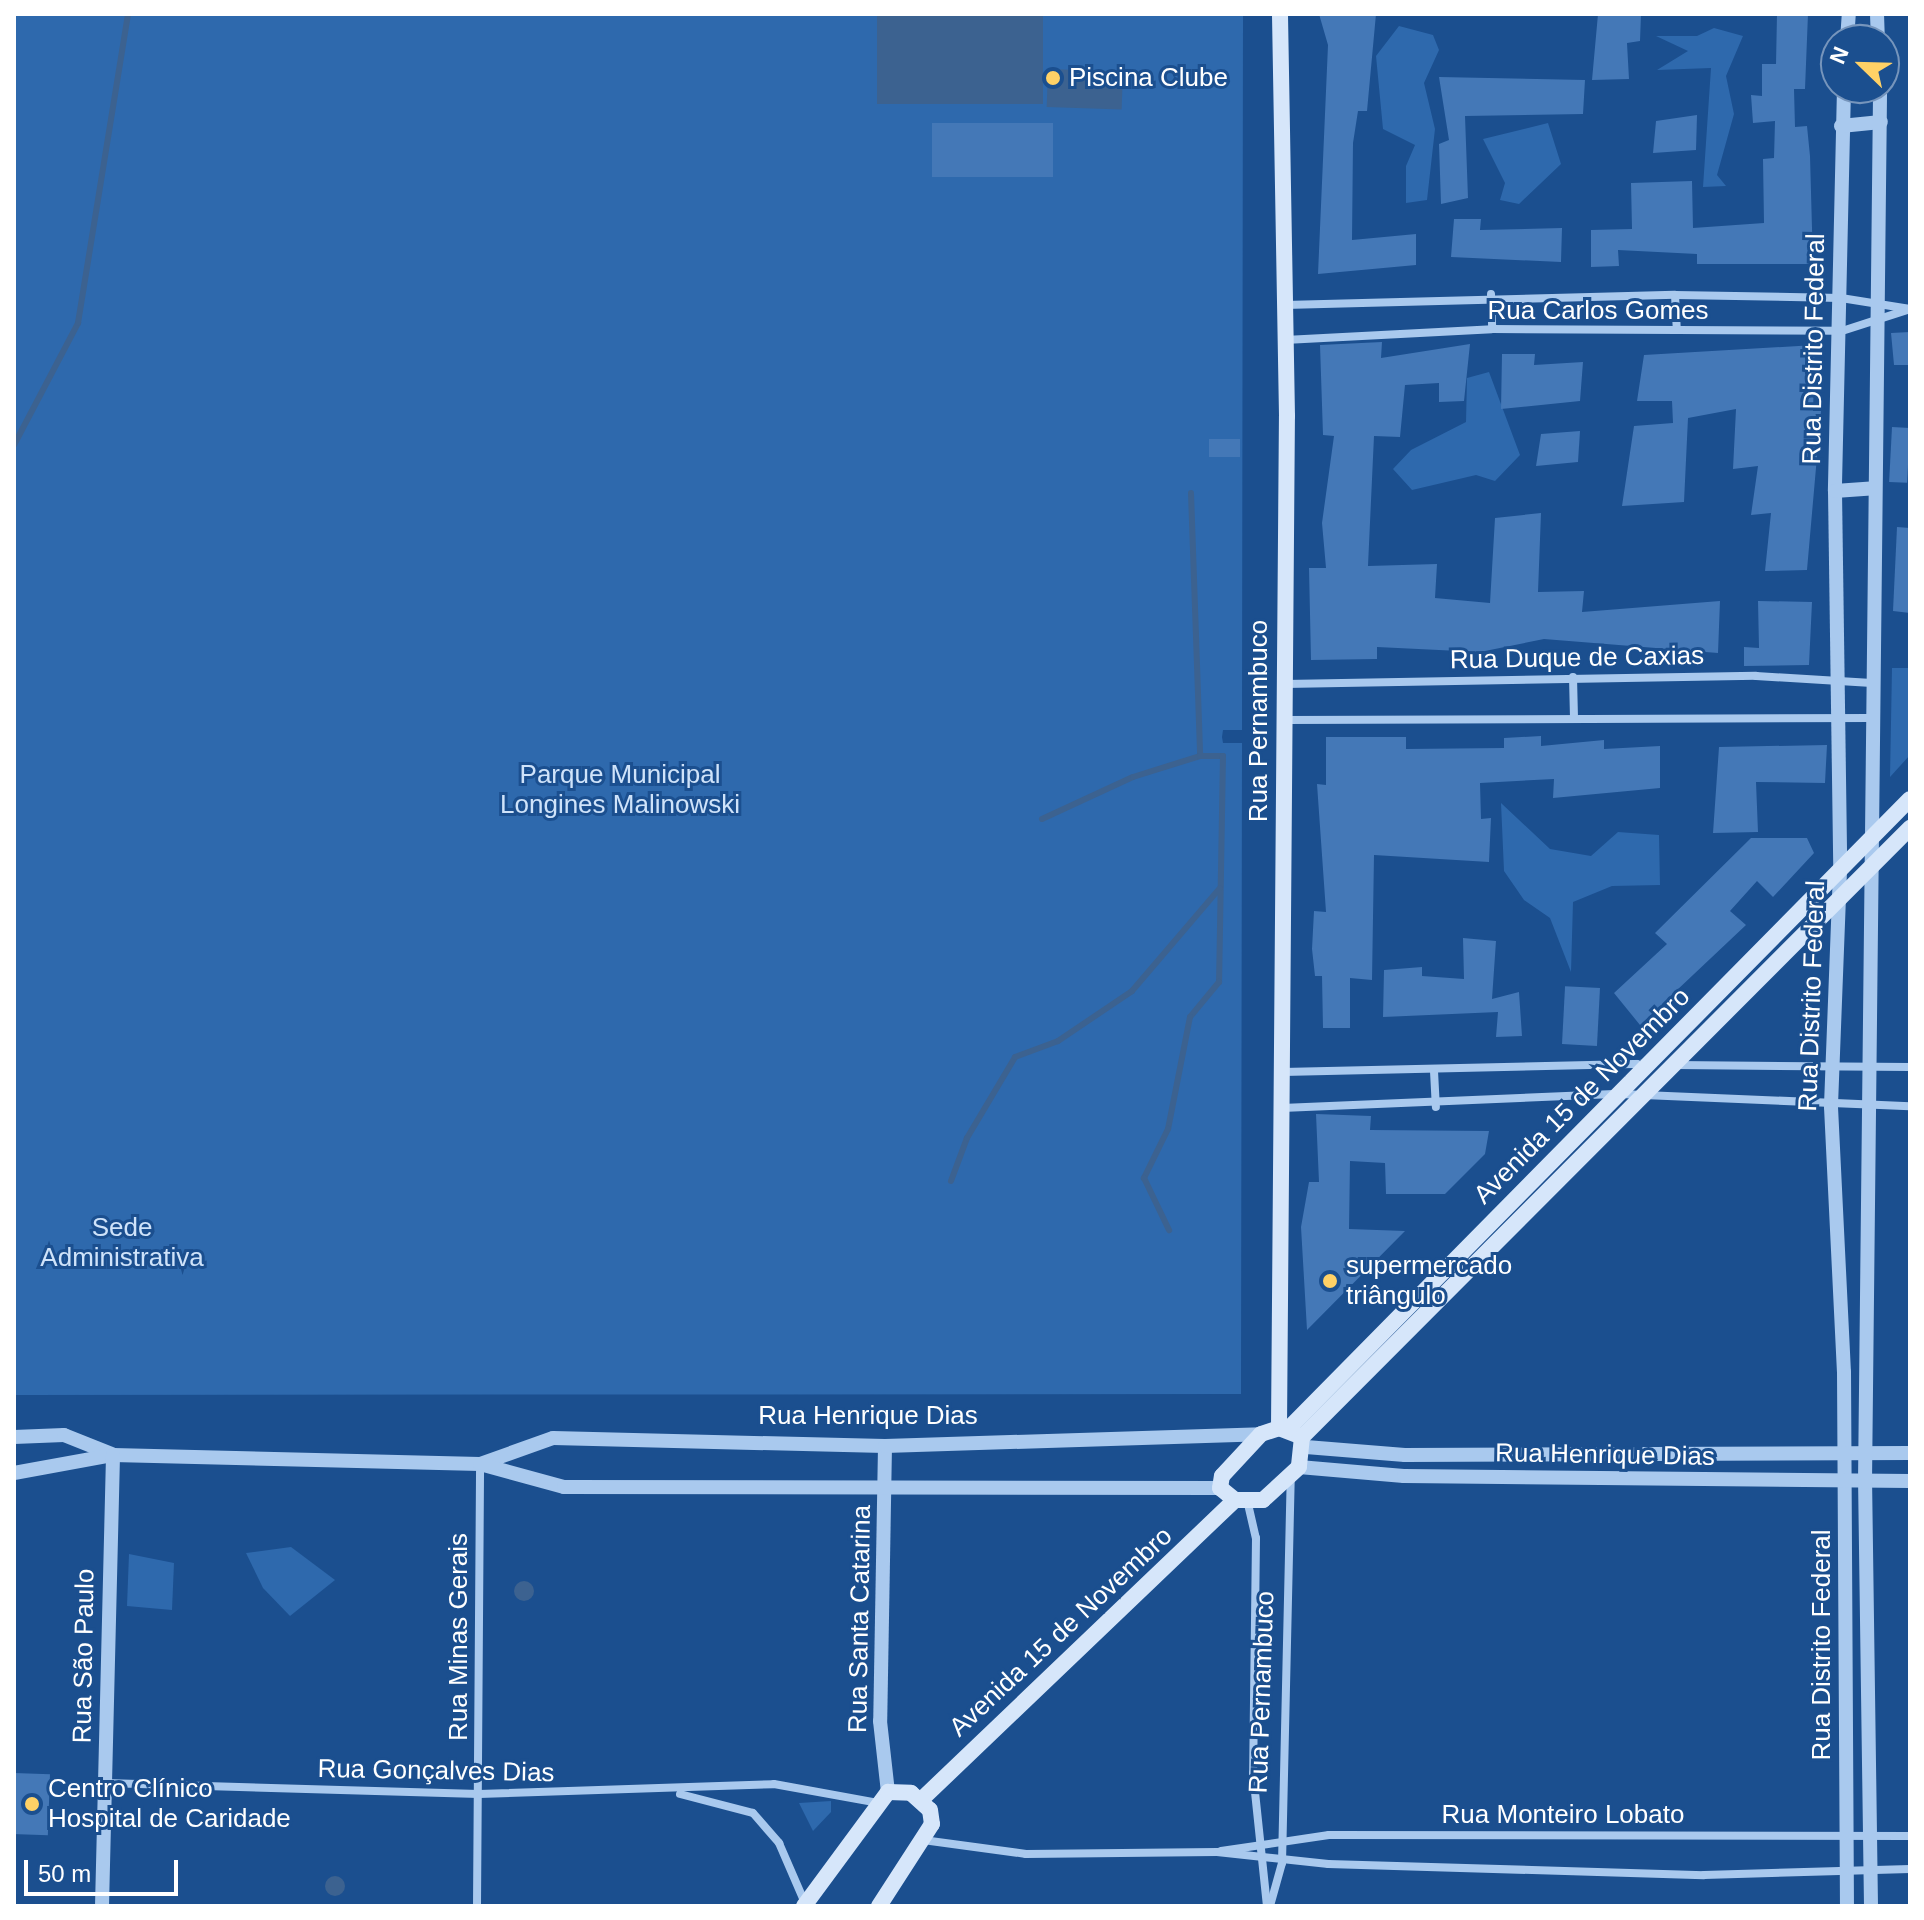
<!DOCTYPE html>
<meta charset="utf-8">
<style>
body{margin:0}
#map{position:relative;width:1924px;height:1920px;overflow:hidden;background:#1b4f8f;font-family:Arial,sans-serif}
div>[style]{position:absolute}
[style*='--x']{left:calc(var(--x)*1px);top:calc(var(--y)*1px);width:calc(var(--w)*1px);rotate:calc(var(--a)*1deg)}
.green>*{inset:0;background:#2e69ad}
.water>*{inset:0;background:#3c6290;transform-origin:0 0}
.round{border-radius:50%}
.stream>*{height:6px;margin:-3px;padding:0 3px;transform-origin:3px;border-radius:3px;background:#3c6290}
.building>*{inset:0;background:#4478b7;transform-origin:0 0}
.minor>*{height:8px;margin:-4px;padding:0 4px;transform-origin:4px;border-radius:4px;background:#a9c9ee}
.tertiary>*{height:14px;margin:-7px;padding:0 7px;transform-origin:7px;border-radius:7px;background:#a9c9ee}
.secondary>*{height:16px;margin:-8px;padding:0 8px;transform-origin:8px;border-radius:8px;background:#d6e6fa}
.dots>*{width:22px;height:22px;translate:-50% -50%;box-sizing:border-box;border:4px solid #1b4f8f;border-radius:50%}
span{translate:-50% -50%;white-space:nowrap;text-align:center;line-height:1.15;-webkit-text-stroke:6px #1b4f8f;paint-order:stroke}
.poi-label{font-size:26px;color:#fff}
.left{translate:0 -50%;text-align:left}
.street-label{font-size:26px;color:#fff}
.park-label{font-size:26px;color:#cfe3fa}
.frame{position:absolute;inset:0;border:16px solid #fff;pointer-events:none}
.north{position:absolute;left:1820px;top:24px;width:80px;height:80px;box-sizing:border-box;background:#1b4f8f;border:2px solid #7695bc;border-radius:50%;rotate:293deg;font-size:22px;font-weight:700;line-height:32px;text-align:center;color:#fff}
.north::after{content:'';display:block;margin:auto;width:28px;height:36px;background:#ffd166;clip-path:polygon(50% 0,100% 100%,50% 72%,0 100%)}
.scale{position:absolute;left:24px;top:1860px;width:154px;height:36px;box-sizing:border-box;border:4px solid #fff;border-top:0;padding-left:10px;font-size:24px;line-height:28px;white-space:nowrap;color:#fff;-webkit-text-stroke:6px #1b4f8f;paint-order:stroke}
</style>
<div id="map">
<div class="green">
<i style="clip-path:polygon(14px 14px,1243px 14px,1242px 730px,1223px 730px,1222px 737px,1223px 743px,1242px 743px,1241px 1394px,14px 1395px)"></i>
<i style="clip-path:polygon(1399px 26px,1433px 35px,1439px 50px,1424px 83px,1435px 129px,1427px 200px,1406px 203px,1406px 166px,1415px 145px,1383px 129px,1376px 56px)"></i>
<i style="clip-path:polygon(1714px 28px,1743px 36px,1726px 76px,1734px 114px,1717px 175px,1726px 186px,1703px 187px,1711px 68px,1657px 70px,1688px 51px,1656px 36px,1697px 36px)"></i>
<i style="clip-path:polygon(1548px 123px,1561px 164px,1519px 204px,1500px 200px,1505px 183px,1483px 139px)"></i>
<i style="clip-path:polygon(1489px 372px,1520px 455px,1495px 481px,1476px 475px,1412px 490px,1393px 469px,1411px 450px,1466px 422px,1467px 378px)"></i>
<i style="clip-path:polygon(1892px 668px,1910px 668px,1910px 755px,1890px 777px)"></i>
<i style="clip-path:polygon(1501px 803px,1550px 849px,1591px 856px,1618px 832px,1659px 835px,1660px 885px,1612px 886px,1573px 902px,1571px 972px,1550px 918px,1524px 900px,1504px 871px)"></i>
<i style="clip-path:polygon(291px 1547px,335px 1580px,290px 1616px,263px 1588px,246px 1553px)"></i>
<i style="clip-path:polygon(129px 1554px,174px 1563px,172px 1610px,127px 1606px)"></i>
<i style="clip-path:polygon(831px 1801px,831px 1812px,813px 1831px,799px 1803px)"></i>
</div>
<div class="water">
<i style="left:877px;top:14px;width:166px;height:90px"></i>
<i style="left:1048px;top:69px;width:75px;height:38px;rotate:2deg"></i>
<i class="round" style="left:514px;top:1581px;width:20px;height:20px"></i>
<i class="round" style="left:325px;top:1876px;width:20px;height:20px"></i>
</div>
<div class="stream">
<i style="--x:14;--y:445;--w:138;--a:-62.3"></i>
<i style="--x:78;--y:323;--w:313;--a:-80.8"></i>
<i style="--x:1191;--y:493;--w:263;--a:88"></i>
<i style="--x:1042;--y:819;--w:100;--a:-24.8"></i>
<i style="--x:1133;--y:777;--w:70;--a:-17.4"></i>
<i style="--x:1200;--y:756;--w:23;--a:0"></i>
<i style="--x:1223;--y:756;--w:226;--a:91"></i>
<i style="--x:1219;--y:982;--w:45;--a:129.6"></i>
<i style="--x:1190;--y:1017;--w:114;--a:101.1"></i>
<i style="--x:1168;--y:1129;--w:55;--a:116.1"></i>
<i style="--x:1144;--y:1178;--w:58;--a:64.3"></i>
<i style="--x:951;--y:1181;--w:46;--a:-69.6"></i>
<i style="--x:967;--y:1138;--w:94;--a:-59.3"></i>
<i style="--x:1015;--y:1057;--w:46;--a:-20.4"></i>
<i style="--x:1058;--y:1041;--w:89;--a:-34"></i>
<i style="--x:1132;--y:991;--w:135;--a:-49.5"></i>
</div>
<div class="building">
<i style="clip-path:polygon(1319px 14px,1376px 14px,1367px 111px,1358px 111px,1353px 143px,1352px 240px,1416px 234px,1416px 265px,1318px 274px,1328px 45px)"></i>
<i style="clip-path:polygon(1598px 14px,1641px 14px,1640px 41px,1627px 43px,1629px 79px,1592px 80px)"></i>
<i style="clip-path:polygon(1777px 14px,1808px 14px,1805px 89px,1794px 89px,1795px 127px,1807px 126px,1810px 156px,1813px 264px,1697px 264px,1697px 254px,1618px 250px,1619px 266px,1591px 267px,1591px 230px,1632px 229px,1631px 183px,1692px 181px,1693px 228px,1764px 223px,1763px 159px,1774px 158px,1775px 121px,1753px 123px,1751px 95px,1762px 96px,1762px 64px,1776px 64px)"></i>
<i style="clip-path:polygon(1439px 77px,1585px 80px,1583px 114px,1465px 116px,1468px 198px,1441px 204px,1439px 144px,1449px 140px)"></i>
<i style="clip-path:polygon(1697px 115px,1696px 150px,1653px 153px,1656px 121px)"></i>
<i style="left:932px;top:123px;width:121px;height:54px"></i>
<i style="clip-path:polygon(1454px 219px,1481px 219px,1480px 230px,1562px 228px,1561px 262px,1451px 257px)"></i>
<i style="clip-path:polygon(1910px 332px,1910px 365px,1894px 365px,1891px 333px)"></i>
<i style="clip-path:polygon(1382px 342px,1381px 358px,1470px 344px,1464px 401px,1439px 402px,1439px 383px,1405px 385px,1400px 437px,1374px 436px,1368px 566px,1437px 564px,1435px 598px,1490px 603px,1495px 518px,1541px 513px,1538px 592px,1584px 591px,1582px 612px,1720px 601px,1718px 653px,1544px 639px,1480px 652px,1377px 647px,1377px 659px,1311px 660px,1309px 568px,1326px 568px,1322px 523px,1334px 436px,1323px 435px,1320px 345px)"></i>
<i style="clip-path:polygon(1815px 345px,1813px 411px,1821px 411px,1807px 570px,1765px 571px,1771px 513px,1751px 515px,1758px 466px,1733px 469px,1736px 409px,1688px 418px,1684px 502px,1622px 506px,1634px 426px,1673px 423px,1672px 401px,1637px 401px,1644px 355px)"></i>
<i style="clip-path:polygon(1502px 354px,1535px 354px,1534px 365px,1583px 362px,1580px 401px,1501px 409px)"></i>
<i style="left:1892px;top:427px;width:18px;height:55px;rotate:3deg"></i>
<i style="clip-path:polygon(1580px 431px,1578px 462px,1536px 466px,1541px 434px)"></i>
<i style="left:1209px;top:439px;width:31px;height:18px"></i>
<i style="clip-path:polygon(1897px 527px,1910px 528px,1910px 613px,1893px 611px)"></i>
<i style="clip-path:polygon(1758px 601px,1812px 602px,1809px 665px,1744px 666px,1744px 647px,1759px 648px)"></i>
<i style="clip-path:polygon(1541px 736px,1541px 746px,1604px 740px,1604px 749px,1660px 746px,1660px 788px,1553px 798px,1554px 779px,1480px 783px,1481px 819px,1491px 818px,1489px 862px,1374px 855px,1372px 980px,1350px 978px,1350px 1028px,1323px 1028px,1322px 976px,1315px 976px,1312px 949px,1314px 911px,1326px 912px,1317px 784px,1326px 785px,1326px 737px,1406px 737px,1406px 749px,1504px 748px,1504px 738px)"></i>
<i style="clip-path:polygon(1827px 745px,1825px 783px,1756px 782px,1758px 832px,1713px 833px,1719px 747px)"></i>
<i style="clip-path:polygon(1751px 838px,1807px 838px,1814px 853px,1773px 897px,1757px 881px,1730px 911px,1746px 925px,1640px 1025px,1614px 993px,1667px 944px,1655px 933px)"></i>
<i style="clip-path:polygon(1463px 938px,1496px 941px,1492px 999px,1519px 992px,1522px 1036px,1496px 1037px,1498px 1012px,1383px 1017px,1384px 970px,1422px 967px,1422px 976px,1464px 979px)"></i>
<i style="left:1600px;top:988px;width:58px;height:35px;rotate:93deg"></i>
<i style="clip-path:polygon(1316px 1114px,1371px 1116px,1370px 1130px,1489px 1131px,1485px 1154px,1445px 1194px,1386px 1194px,1385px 1163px,1350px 1161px,1349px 1229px,1405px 1231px,1307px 1330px,1301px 1227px,1309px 1182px,1319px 1182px)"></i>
<i style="left:14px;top:1773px;width:36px;height:61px;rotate:2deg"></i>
</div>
<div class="minor">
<i style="--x:1491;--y:294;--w:35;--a:88"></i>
<i style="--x:1675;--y:295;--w:35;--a:87"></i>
<i style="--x:1285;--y:305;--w:390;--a:-1.5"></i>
<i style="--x:1675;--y:295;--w:166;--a:1"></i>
<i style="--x:1841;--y:298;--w:70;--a:9.1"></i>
<i style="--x:1285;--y:340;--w:207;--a:-3"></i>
<i style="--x:1492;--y:329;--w:350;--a:0.3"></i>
<i style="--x:1842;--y:331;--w:68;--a:-17.9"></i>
<i style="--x:1573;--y:677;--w:41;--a:88.6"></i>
<i style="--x:1285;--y:684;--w:471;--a:-1"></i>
<i style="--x:1756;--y:676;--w:116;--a:3.5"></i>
<i style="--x:1284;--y:720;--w:588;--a:-0.19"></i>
<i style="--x:1675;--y:1065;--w:235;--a:0.5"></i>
<i style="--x:1434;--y:1071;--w:36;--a:87"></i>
<i style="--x:1283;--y:1072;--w:362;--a:-1.3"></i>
<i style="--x:1282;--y:1108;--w:338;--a:-2.4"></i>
<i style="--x:1620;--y:1094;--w:290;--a:2.4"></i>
<i style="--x:1248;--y:1504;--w:35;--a:77"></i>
<i style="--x:1256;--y:1538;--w:235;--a:90.7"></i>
<i style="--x:1253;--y:1773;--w:134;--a:84"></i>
<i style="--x:105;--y:1783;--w:374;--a:1.7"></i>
<i style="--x:479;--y:1794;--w:295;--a:-1.9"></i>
<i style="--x:774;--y:1784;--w:107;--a:10.3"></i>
<i style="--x:680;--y:1794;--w:75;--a:14.6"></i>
<i style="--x:753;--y:1813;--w:40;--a:49"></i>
<i style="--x:779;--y:1843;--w:65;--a:66.6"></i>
<i style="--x:923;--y:1840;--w:104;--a:7.7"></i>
<i style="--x:1026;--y:1854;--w:191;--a:-0.6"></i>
<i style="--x:1217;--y:1852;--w:112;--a:6.2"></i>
<i style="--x:1328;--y:1864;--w:376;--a:1.7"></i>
<i style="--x:1704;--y:1875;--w:206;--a:-1.7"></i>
<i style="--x:1221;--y:1851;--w:109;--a:-8.4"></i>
<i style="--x:1329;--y:1835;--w:581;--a:0.1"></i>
<i style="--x:477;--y:1906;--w:442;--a:-89.6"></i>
<i style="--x:1270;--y:1906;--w:45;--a:-74.4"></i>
<i style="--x:1282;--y:1863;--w:385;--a:-88.7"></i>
</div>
<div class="tertiary">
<i style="--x:1877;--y:14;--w:26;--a:88"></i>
<i style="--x:1847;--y:40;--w:26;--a:-86"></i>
<i style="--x:1844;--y:88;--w:403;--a:91.3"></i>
<i style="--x:1835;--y:491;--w:380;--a:89.2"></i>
<i style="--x:1840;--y:871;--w:236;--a:92.2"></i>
<i style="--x:1831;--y:1107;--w:265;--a:87.2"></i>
<i style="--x:1844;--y:1372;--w:534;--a:89.68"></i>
<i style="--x:1841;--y:126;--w:40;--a:-5.7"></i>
<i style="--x:1835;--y:491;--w:39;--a:-4"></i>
<i style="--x:14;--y:1437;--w:50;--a:-2.3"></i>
<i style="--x:64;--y:1435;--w:52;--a:21.6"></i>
<i style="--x:885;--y:1446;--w:275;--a:91"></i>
<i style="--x:880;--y:1721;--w:71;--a:83.6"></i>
<i style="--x:1306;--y:1447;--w:99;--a:4.6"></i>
<i style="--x:1405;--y:1455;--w:505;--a:-0.23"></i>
<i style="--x:480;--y:1464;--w:77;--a:-19.6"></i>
<i style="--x:553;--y:1438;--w:332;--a:1.4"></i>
<i style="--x:885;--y:1446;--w:376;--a:-1.8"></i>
<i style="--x:1299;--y:1467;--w:105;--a:4.9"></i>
<i style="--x:1404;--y:1476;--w:506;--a:0.57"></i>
<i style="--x:14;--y:1473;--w:101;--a:-10.3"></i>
<i style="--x:113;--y:1455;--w:367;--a:1.4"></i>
<i style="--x:480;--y:1464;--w:87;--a:15.3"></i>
<i style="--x:564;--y:1487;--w:656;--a:0.09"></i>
<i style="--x:102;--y:1906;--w:451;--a:-88.6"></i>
<i style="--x:1871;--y:1906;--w:424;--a:-90.8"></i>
<i style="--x:1865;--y:1482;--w:1394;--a:-89.38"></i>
</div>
<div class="secondary">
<i style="--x:1279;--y:1428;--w:1012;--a:-89.55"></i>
<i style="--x:1287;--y:416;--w:402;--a:-91"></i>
<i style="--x:1279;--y:1428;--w:25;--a:21"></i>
<i style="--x:1302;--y:1437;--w:30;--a:96"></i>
<i style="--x:1299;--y:1467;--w:49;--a:137.5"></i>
<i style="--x:1263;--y:1500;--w:28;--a:180"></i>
<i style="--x:1235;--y:1500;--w:19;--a:-141"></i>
<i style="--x:1220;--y:1488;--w:12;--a:-81"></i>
<i style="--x:1222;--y:1476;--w:57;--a:-47.1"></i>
<i style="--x:1261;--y:1434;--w:19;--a:-18"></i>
<i style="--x:1288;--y:1429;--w:885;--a:-45.37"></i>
<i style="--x:1302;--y:1437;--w:861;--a:-45.05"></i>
<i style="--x:922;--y:1799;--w:433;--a:-43.7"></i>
<i style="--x:804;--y:1906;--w:142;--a:-53.6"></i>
<i style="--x:888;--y:1792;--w:23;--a:2"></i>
<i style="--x:911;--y:1793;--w:25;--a:42"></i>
<i style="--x:930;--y:1810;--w:14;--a:82"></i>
<i style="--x:932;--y:1824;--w:98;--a:122.9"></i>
</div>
<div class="dots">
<i style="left:1053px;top:78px;background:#ffd166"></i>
<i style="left:1330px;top:1281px;background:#ffd166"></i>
<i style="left:32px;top:1804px;background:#ffd166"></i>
</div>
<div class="poi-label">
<span class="left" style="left:1069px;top:78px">Piscina Clube</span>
<span class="left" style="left:1346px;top:1281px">supermercado<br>triângulo</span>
<span class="left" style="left:48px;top:1804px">Centro Clínico<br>Hospital de Caridade</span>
</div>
<div class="street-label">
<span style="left:1598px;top:311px">Rua Carlos Gomes</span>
<span style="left:1814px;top:349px;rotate:-89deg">Rua Distrito Federal</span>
<span style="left:1577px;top:658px;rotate:-1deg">Rua Duque de Caxias</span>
<span style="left:1259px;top:721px;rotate:-90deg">Rua Pernambuco</span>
<span style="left:1812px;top:996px;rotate:-88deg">Rua Distrito Federal</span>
<span style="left:1582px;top:1096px;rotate:-45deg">Avenida 15 de Novembro</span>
<span style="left:868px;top:1416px">Rua Henrique Dias</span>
<span style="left:1605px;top:1455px;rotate:1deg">Rua Henrique Dias</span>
<span style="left:860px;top:1619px;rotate:-89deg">Rua Santa Catarina</span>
<span style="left:1061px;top:1632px;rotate:-43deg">Avenida 15 de Novembro</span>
<span style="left:459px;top:1637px;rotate:-90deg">Rua Minas Gerais</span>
<span style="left:1822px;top:1645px;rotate:-90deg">Rua Distrito Federal</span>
<span style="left:84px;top:1656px;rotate:-89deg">Rua São Paulo</span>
<span style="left:1262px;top:1692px;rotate:-88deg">Rua Pernambuco</span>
<span style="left:436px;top:1771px;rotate:1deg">Rua Gonçalves Dias</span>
<span style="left:1563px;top:1815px">Rua Monteiro Lobato</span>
</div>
<div class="park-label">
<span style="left:620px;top:790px">Parque Municipal<br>Longines Malinowski</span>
<span style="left:122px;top:1243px">Sede<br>Administrativa</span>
</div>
<div class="frame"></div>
<div class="north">N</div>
<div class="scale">50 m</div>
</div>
